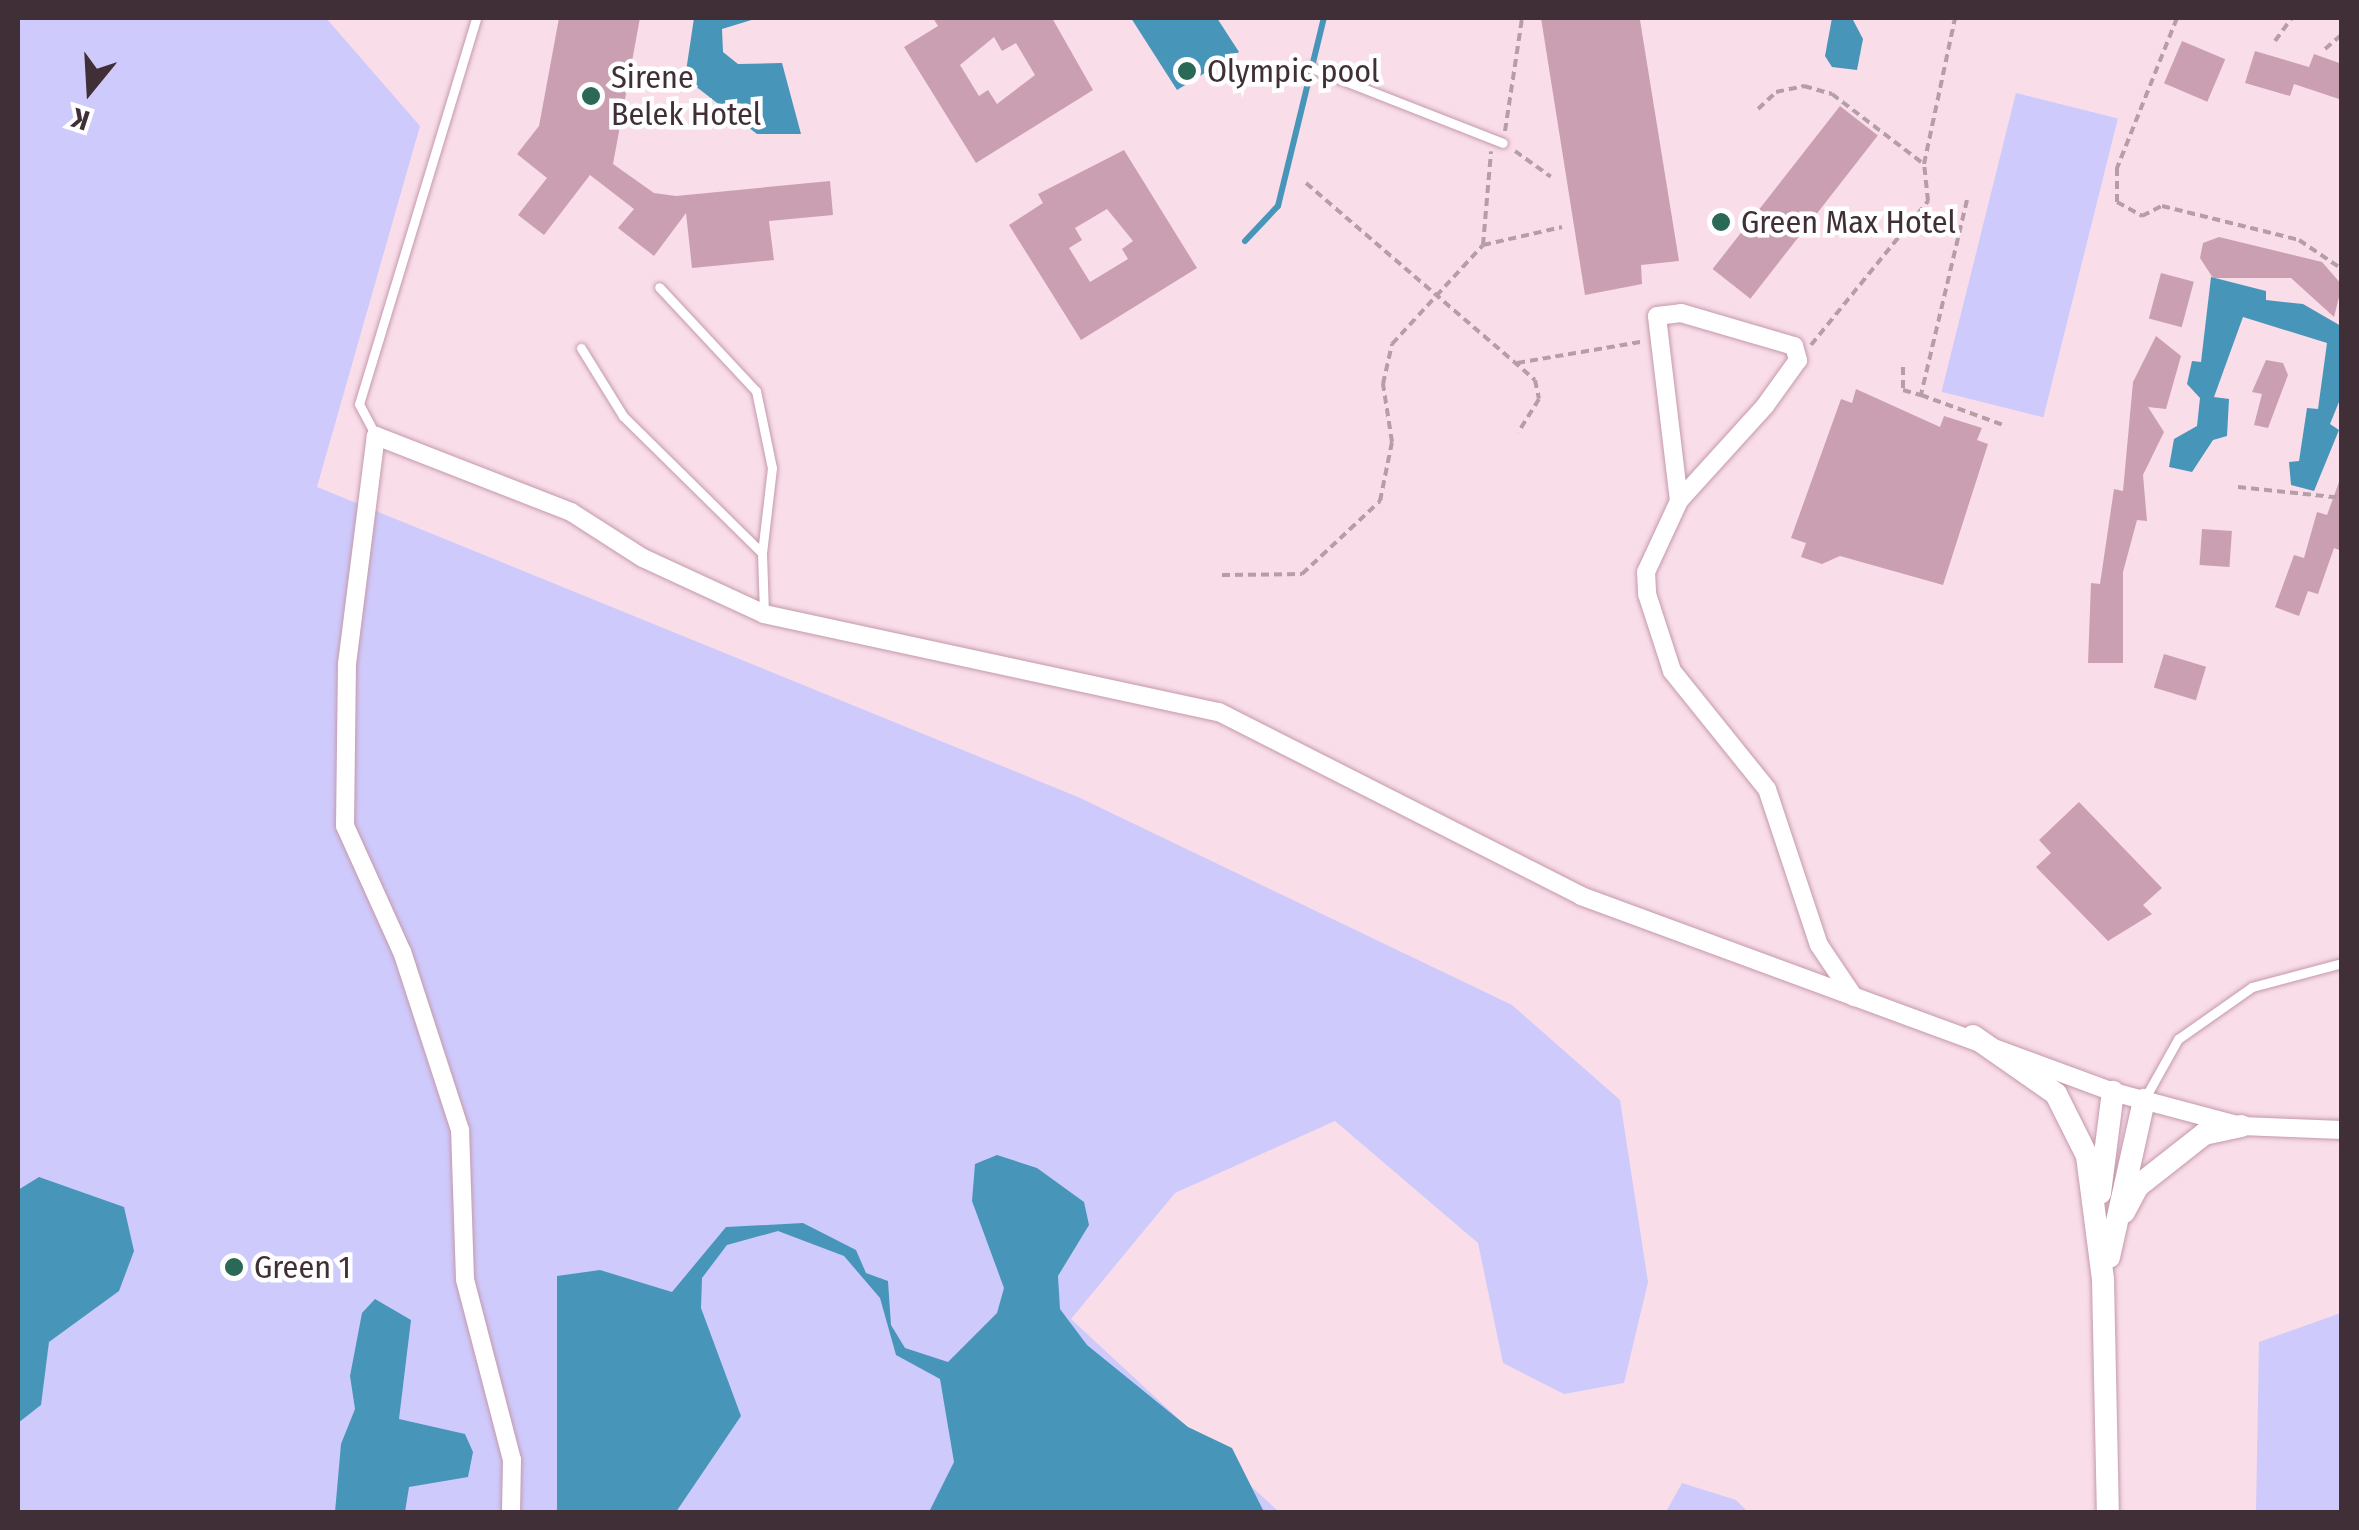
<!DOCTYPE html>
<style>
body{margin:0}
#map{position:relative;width:2359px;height:1530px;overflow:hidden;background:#f9dde9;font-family:"Fira Sans Condensed",sans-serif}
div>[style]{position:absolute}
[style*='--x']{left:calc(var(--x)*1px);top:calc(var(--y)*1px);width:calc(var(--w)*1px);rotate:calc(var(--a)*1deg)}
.green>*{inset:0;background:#cfcafc;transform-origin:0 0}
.water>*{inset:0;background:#4796ba}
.stream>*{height:6px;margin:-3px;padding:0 3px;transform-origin:3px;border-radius:3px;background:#4796ba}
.building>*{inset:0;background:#cb9fb2;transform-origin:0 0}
.path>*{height:4px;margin-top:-2px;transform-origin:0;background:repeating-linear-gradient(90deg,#b69ea8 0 8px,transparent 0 13px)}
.roads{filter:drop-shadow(0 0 2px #c499ac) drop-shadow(0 0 2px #c499ac)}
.service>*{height:9px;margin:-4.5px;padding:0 4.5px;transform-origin:4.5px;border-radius:4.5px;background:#fff}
.minor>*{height:18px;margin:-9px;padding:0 9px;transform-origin:9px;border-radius:9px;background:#fff}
.tertiary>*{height:22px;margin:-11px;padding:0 11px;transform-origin:11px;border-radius:11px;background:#fff}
.dots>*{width:28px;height:28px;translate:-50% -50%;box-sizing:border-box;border:5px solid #fff;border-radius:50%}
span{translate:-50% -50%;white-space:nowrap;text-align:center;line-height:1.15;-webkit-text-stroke:9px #fff;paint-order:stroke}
.poi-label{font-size:32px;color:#412f37}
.left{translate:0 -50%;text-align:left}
.frame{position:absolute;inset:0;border:20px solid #412f37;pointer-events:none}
.north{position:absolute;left:40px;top:40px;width:100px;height:100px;-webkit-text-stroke:8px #fff;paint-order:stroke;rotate:198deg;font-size:28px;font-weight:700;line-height:40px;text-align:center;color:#412f37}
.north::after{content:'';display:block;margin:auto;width:35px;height:45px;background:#412f37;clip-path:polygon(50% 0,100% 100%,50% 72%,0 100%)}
</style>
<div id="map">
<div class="green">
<i style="clip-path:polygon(18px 18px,326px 18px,420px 126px,317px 487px,1078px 797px,1512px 1005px,1620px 1100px,1648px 1282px,1624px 1383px,1564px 1394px,1503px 1363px,1478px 1243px,1335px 1121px,1175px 1193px,1071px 1319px,1279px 1512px,18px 1512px)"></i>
<i style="left:2016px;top:93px;width:105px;height:308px;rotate:14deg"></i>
<i style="clip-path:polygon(2341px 1313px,2341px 1512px,2256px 1512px,2259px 1342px)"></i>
<i style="clip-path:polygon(1682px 1483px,1736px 1500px,1748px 1512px,1666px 1512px)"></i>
</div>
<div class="water">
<i style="clip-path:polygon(694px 18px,758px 18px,722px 29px,723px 52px,738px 64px,782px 63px,801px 134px,757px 134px,685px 78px)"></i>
<i style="clip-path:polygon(1131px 18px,1217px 18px,1239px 52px,1177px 90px)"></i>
<i style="clip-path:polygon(1832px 18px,1852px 18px,1863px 39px,1857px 70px,1832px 67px,1825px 56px)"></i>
<i style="clip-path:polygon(2211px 277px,2266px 291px,2266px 300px,2303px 304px,2341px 326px,2341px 397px,2330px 424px,2339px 430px,2314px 491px,2291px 485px,2289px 462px,2299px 461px,2307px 408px,2318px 409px,2327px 343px,2243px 317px,2214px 397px,2229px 399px,2227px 436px,2213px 440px,2192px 472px,2169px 467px,2174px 439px,2197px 426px,2200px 398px,2187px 384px,2192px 361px,2201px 362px)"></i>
<i style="clip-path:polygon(997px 1155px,1037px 1168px,1084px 1202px,1089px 1225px,1058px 1276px,1060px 1309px,1087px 1345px,1188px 1427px,1232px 1448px,1264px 1512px,929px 1512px,954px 1462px,940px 1379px,896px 1355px,880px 1298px,844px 1256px,778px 1231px,727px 1245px,702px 1278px,701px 1308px,741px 1416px,676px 1512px,557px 1512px,557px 1276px,600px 1270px,672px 1292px,726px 1227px,803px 1223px,856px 1250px,866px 1273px,888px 1281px,891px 1325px,905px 1348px,948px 1362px,997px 1313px,1004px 1288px,972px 1201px,975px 1164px)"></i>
<i style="clip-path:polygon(39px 1177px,124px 1207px,134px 1251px,119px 1291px,49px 1342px,41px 1405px,18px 1423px,18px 1190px)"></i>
<i style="clip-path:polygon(375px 1299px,411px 1320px,399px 1419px,465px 1434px,473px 1452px,468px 1477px,409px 1487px,405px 1512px,335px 1512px,341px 1444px,355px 1409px,350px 1376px,362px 1313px)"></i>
</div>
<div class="stream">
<i style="--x:1245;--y:241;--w:48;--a:-46.7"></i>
<i style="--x:1278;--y:206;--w:194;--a:-76.3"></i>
</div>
<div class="building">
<i style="clip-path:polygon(559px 18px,640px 18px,613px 164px,654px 193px,676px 196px,830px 181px,833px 215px,769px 221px,774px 260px,692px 268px,686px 213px,654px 256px,618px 228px,634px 209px,590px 175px,544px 235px,518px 215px,547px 178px,517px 154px,539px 126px)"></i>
<i style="clip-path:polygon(evenodd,933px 18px,1052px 18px,1093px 90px,976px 163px,904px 47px,938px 26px,933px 18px,994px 37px,1002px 51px,1016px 43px,1035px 75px,997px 104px,988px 90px,979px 96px,960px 65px,994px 37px)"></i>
<i style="clip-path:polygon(1541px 18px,1640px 20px,1679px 261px,1641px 265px,1642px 284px,1585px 295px)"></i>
<i style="left:2182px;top:41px;width:47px;height:46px;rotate:23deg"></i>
<i style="clip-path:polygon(2255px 51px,2309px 67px,2314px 54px,2342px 64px,2342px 100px,2294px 84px,2290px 96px,2245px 83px)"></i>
<i style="left:1840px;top:106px;width:48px;height:207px;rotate:38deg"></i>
<i style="clip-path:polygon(evenodd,1124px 150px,1197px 268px,1081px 340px,1009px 225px,1043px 203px,1038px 194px,1124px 150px,1107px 209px,1133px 241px,1122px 249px,1128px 259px,1090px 282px,1069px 248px,1082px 240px,1075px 228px,1107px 209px)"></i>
<i style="clip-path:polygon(2219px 237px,2322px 262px,2342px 285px,2334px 317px,2291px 278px,2213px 278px,2200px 258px,2203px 243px)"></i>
<i style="left:2161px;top:273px;width:34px;height:47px;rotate:15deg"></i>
<i style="clip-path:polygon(2156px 336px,2181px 356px,2166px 409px,2148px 407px,2164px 432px,2143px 475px,2147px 521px,2137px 520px,2123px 572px,2123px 663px,2088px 663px,2091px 583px,2100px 584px,2114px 489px,2123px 491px,2133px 382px)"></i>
<i style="clip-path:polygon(2266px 360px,2283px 363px,2288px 375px,2268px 428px,2254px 425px,2262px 394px,2252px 392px)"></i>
<i style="clip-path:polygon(1856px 389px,1940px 427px,1944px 416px,1982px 428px,1977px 440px,1988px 444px,1943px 585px,1840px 556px,1822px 564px,1801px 557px,1806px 543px,1791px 538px,1841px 399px,1852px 403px)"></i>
<i style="clip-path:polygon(2339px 482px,2342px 551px,2334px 548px,2318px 594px,2308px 591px,2299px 616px,2275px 607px,2294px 555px,2304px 558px,2317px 512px,2327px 515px)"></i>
<i style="left:2202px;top:529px;width:30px;height:36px;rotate:4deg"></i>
<i style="left:2164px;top:654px;width:44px;height:35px;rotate:17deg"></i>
<i style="clip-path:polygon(2079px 802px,2162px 888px,2143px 905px,2152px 914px,2108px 941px,2036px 867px,2051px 853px,2039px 840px)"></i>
</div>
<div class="path">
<i style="--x:2177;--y:18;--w:162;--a:111.8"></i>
<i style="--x:2117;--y:168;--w:34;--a:90"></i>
<i style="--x:2117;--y:202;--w:29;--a:29"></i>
<i style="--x:2142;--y:216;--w:22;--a:-27"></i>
<i style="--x:2162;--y:206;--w:141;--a:13.9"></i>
<i style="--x:2299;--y:240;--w:52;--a:34"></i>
<i style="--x:2275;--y:41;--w:29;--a:-54"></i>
<i style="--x:2325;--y:49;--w:23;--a:-41"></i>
<i style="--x:1758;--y:109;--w:25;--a:-43"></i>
<i style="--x:1776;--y:92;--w:29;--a:-12"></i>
<i style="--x:1804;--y:86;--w:29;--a:16"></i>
<i style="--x:1832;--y:94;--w:116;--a:37.3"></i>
<i style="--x:1505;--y:131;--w:114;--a:-81.4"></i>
<i style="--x:1515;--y:151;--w:44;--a:35.8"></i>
<i style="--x:1306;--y:183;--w:302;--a:40.7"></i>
<i style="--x:1535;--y:380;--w:19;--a:78"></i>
<i style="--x:1539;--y:399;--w:39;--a:122"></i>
<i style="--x:1967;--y:200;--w:200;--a:103.3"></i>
<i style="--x:1921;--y:395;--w:90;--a:20"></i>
<i style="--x:1483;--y:245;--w:94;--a:-85.1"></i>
<i style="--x:1811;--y:345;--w:186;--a:-50.9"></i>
<i style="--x:1928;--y:201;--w:37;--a:-96"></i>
<i style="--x:1924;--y:164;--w:149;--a:-78"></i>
<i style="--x:1517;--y:363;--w:125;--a:-9.7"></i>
<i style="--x:1903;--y:367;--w:23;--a:90"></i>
<i style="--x:1903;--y:390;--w:19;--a:16"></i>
<i style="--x:2238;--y:487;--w:105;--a:6"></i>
<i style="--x:1222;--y:575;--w:80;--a:-0.7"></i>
<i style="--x:1302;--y:574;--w:107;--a:-43.1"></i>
<i style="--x:1380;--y:501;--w:60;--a:-78.5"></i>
<i style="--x:1392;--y:442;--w:59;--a:-98.8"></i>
<i style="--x:1383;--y:384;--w:41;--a:-77.3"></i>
<i style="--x:1392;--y:344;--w:134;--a:-47.4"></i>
<i style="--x:1483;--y:245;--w:81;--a:-12.8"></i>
</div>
<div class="roads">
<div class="service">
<i style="--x:1309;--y:67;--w:208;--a:21.4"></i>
<i style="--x:581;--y:348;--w:80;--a:58.3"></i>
<i style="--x:623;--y:416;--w:195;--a:44.6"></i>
<i style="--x:762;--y:553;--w:86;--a:-83.3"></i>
<i style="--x:772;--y:468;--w:79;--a:-101.7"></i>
<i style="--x:756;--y:391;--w:142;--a:-133"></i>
<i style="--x:376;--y:436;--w:36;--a:-118"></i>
<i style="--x:359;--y:404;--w:403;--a:-73.1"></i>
<i style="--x:762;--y:553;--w:61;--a:88.1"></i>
<i style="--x:2145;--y:1098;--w:68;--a:-60.8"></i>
<i style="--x:2178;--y:1039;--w:90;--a:-35.1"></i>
<i style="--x:2252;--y:987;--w:93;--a:-14.9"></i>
</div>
<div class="minor">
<i style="--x:1679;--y:501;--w:186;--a:-96.8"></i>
<i style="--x:1657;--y:316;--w:24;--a:-7"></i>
<i style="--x:1681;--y:313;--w:118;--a:16.3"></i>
<i style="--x:1794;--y:346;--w:15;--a:74"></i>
<i style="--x:1798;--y:360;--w:57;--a:125.7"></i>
<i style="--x:1765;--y:406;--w:128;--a:132.2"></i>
<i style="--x:1679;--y:501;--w:78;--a:114.9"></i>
<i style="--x:1646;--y:572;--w:22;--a:87"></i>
<i style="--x:1647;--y:594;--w:81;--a:72"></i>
<i style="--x:1672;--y:671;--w:151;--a:51.2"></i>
<i style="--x:1767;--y:789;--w:164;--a:71.6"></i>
<i style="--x:1819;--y:945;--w:63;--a:56.1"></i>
<i style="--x:511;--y:1512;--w:52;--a:-88.9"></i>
<i style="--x:512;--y:1460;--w:187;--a:-104.6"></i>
<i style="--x:465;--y:1279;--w:149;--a:-91.9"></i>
<i style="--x:460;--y:1130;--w:187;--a:-108"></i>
<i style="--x:402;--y:952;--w:138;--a:-114.3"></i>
<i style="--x:345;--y:826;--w:162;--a:-89.3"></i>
<i style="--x:347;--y:664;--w:230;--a:-82.8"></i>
<i style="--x:376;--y:436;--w:209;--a:21.3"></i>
<i style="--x:571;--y:512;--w:85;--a:32.6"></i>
<i style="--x:643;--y:558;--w:133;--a:24.8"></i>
<i style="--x:764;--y:614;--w:465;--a:12.2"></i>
<i style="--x:1219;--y:712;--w:406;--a:26.9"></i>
<i style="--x:1581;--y:896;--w:567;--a:20.22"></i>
<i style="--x:2113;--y:1092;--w:132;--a:14.9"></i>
<i style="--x:2241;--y:1126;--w:101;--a:2.3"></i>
</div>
<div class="tertiary">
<i style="--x:1973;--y:1036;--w:101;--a:34.9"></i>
<i style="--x:2056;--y:1094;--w:69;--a:63.4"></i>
<i style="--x:2087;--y:1156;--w:125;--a:82.6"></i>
<i style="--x:2103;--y:1280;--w:232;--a:88.8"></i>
<i style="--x:2100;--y:1193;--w:102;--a:-82.7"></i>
<i style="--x:2124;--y:1212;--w:30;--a:-62"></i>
<i style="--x:2138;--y:1186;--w:84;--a:-38.2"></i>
<i style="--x:2204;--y:1134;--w:38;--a:-12"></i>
<i style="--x:2109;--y:1257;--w:161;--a:-77.4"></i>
</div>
</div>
<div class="dots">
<i style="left:1187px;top:71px;background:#2a6955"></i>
<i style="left:591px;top:96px;background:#2a6955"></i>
<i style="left:1721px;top:222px;background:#2a6955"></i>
<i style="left:234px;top:1267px;background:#2a6955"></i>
</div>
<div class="poi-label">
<span class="left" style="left:1207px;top:71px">Olympic pool</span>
<span class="left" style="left:611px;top:96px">Sirene<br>Belek Hotel</span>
<span class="left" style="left:1741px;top:222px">Green Max Hotel</span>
<span class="left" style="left:254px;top:1267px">Green 1</span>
</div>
<div class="frame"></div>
<div class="north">K</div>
</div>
